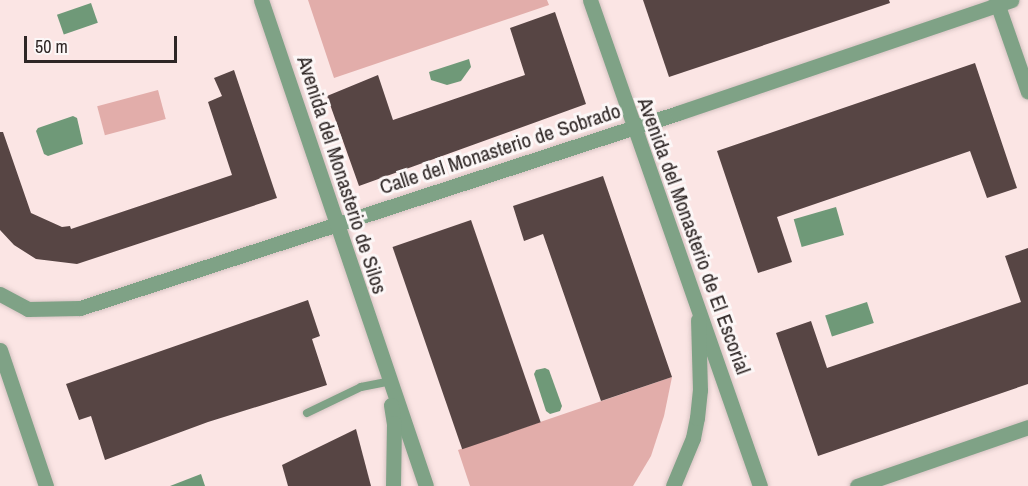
<!DOCTYPE html>
<style>
body{margin:0}
#map{position:relative;width:1028px;height:486px;overflow:hidden;background:#fbe5e4;font-family:"Archivo Narrow",sans-serif}
div>[style]{position:absolute}
[style*='--x']{left:calc(var(--x)*1px);top:calc(var(--y)*1px);width:calc(var(--w)*1px);rotate:calc(var(--a)*1deg)}
.green>*{inset:0;background:#e2adaa;transform-origin:0 0}
.water>*{inset:0;background:#6f9978;transform-origin:0 0}
.building>*{inset:0;background:#574544;transform-origin:0 0}
.roads{filter:drop-shadow(0 0 2px #d6c3c2) drop-shadow(0 0 2px #d6c3c2)}
.service>*{height:8px;margin:-4px;padding:0 4px;transform-origin:4px;border-radius:4px;background:#7fa286}
.minor>*{height:15px;margin:-7.5px;padding:0 7.5px;transform-origin:7.5px;border-radius:7.5px;background:#7fa286}
.tertiary>*{height:15px;margin:-7.5px;padding:0 7.5px;transform-origin:7.5px;border-radius:7.5px;background:#7fa286}
span{translate:-50% -50%;white-space:nowrap;text-align:center;line-height:1.15;-webkit-text-stroke:6px #fcf7f7;paint-order:stroke}
.street-label{font-size:21px;color:#2e2625}
.scale{position:absolute;left:24px;top:36px;width:153px;height:27px;box-sizing:border-box;border:3px solid #2e2625;border-top:0;padding-left:8px;font-size:18px;line-height:21px;white-space:nowrap;color:#2e2625;-webkit-text-stroke:4px #fcf7f7;paint-order:stroke}
</style>
<div id="map">
<div class="green">
<i style="clip-path:polygon(308px 0,547px 0,549px 5px,334px 78px)"></i>
<i style="left:158px;top:90px;width:30px;height:63px;rotate:75deg"></i>
<i style="clip-path:polygon(672px 377px,664px 416px,651px 456px,633px 486px,470px 486px,458px 450px)"></i>
</div>
<div class="water">
<i style="left:91px;top:3px;width:21px;height:36px;rotate:71deg"></i>
<i style="clip-path:polygon(469px 59px,471px 67px,461px 81px,447px 85px,431px 80px,429px 72px)"></i>
<i style="clip-path:polygon(73px 116px,77px 118px,83px 144px,48px 156px,44px 154px,36px 131px,38px 128px)"></i>
<i style="left:836px;top:207px;width:29px;height:44px;rotate:74deg"></i>
<i style="left:867px;top:302px;width:22px;height:44px;rotate:72deg"></i>
<i style="clip-path:polygon(545px 368px,549px 370px,562px 406px,560px 411px,550px 414px,546px 411px,534px 374px,536px 370px)"></i>
<i style="clip-path:polygon(201px 474px,205px 486px,170px 486px)"></i>
</div>
<div class="building">
<i style="clip-path:polygon(643px 0,889px 0,890px 3px,669px 77px)"></i>
<i style="clip-path:polygon(555px 12px,586px 104px,359px 186px,327px 96px,378px 75px,393px 120px,525px 75px,510px 28px)"></i>
<i style="clip-path:polygon(975px 63px,1017px 188px,987px 198px,970px 151px,777px 217px,792px 262px,758px 273px,717px 151px)"></i>
<i style="clip-path:polygon(234px 70px,277px 198px,77px 264px,36px 259px,14px 245px,0 230px,0 132px,3px 132px,31px 213px,62px 227px,70px 226px,71px 229px,232px 175px,208px 102px,222px 96px,214px 78px)"></i>
<i style="clip-path:polygon(603px 176px,672px 377px,601px 401px,543px 234px,524px 241px,513px 206px)"></i>
<i style="left:471px;top:220px;width:214px;height:83px;rotate:71deg"></i>
<i style="clip-path:polygon(1028px 248px,1028px 384px,818px 456px,776px 333px,811px 321px,827px 368px,1021px 302px,1005px 256px)"></i>
<i style="clip-path:polygon(308px 300px,320px 336px,312px 339px,327px 385px,208px 422px,105px 460px,91px 416px,79px 420px,66px 384px)"></i>
<i style="clip-path:polygon(356px 429px,371px 486px,288px 486px,282px 465px)"></i>
</div>
<div class="roads">
<div class="service">
<i style="--x:307;--y:413;--w:60;--a:-25.7"></i>
<i style="--x:361;--y:387;--w:26;--a:-11"></i>
</div>
<div class="minor">
<i style="--x:996;--y:0;--w:97;--a:70.8"></i>
<i style="--x:0;--y:294;--w:32;--a:28"></i>
<i style="--x:28;--y:309;--w:52;--a:-1.1"></i>
<i style="--x:80;--y:308;--w:629;--a:-18.06"></i>
<i style="--x:678;--y:113;--w:352;--a:-18.7"></i>
<i style="--x:0;--y:350;--w:144;--a:71.3"></i>
<i style="--x:857;--y:486;--w:181;--a:-19"></i>
</div>
<div class="tertiary">
<i style="--x:261;--y:0;--w:513;--a:71.25"></i>
<i style="--x:590;--y:0;--w:515;--a:70.72"></i>
<i style="--x:391;--y:405;--w:18;--a:81"></i>
<i style="--x:394;--y:423;--w:63;--a:90.9"></i>
<i style="--x:673;--y:486;--w:52;--a:-67.4"></i>
<i style="--x:693;--y:438;--w:20;--a:-79"></i>
<i style="--x:697;--y:418;--w:28;--a:-84"></i>
<i style="--x:700;--y:390;--w:70;--a:-91.6"></i>
</div>
</div>
<div class="street-label">
<span style="left:500px;top:149px;rotate:-18deg">Calle del Monasterio de Sobrado</span>
<span style="left:342px;top:175px;rotate:72deg">Avenida del Monasterio de Silos</span>
<span style="left:694px;top:236px;rotate:70deg">Avenida del Monasterio de El Escorial</span>
</div>
<div class="scale">50 m</div>
</div>
